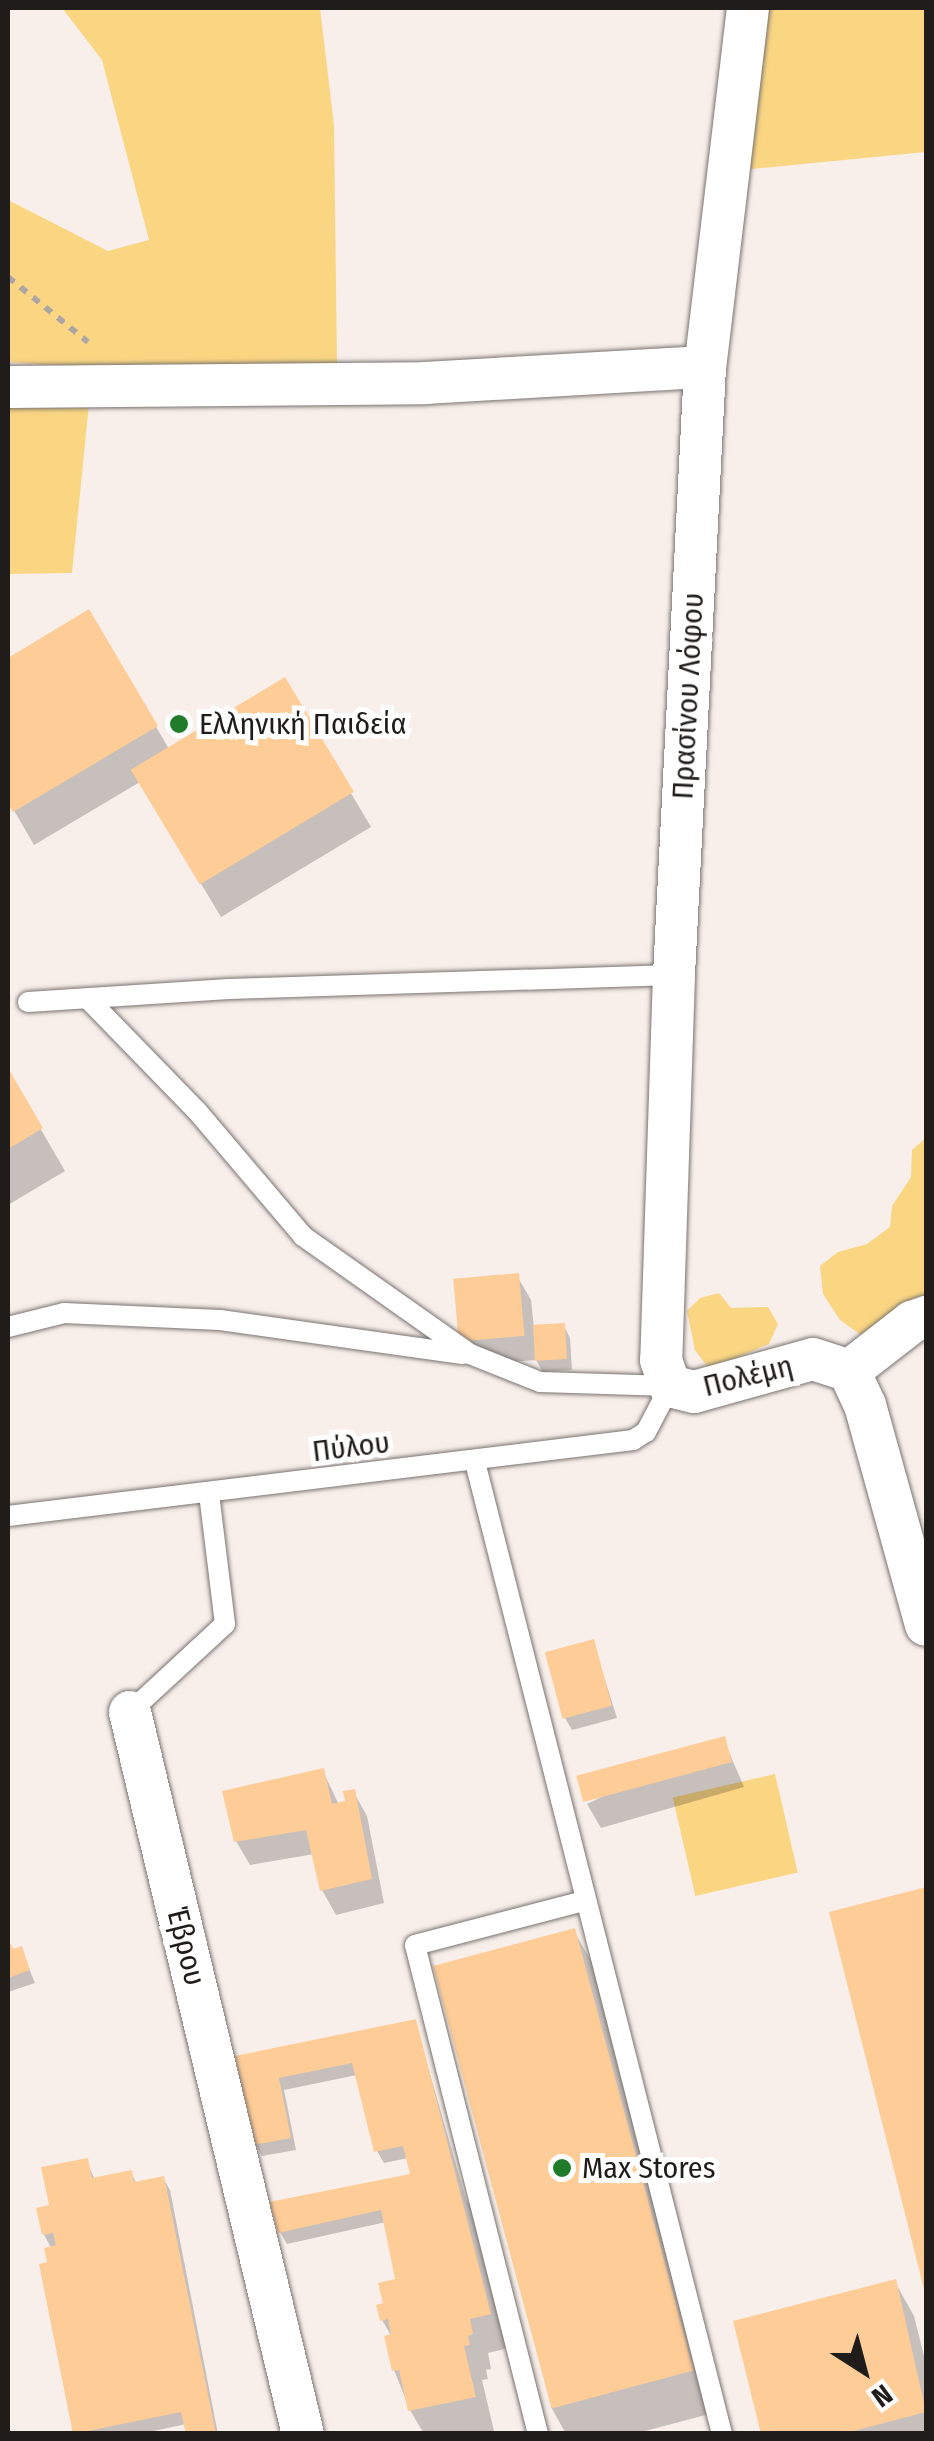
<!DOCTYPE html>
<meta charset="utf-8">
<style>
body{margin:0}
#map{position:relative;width:934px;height:2441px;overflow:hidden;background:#f8efeb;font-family:"Fira Sans Condensed",sans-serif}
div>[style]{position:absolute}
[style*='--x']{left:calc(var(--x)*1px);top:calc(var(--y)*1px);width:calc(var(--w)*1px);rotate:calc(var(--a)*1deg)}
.green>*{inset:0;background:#fad683;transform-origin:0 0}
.shadow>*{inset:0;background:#0003}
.building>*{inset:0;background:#fecc97;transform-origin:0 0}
.path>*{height:6px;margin-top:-3px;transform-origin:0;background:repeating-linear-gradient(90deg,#ada6a3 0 8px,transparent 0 16px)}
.roads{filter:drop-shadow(0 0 2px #7a736f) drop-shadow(0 0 2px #7a736f)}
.lane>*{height:20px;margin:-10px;padding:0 10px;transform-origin:10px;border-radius:10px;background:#fff}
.street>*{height:42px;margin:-21px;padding:0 21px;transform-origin:21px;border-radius:21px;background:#fff}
.dots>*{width:28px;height:28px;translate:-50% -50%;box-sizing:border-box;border:5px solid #fff;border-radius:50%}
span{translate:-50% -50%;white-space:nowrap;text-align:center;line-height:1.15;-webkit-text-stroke:10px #fff;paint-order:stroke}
.street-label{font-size:30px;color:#1f1c1a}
.poi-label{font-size:30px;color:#1f1c1a}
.left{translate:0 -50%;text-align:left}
.frame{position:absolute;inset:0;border:10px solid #1f1c1a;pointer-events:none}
.north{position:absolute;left:814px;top:2321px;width:100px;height:100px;-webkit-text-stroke:8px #fff;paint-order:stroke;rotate:144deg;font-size:28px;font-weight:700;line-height:40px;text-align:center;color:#1f1c1a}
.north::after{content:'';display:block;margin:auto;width:35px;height:45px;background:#1f1c1a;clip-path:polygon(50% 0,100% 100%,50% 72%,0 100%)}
</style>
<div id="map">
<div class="green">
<i style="clip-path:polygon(62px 8px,320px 8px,334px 125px,337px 364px,91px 368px,8px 362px,8px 200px,108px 251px,149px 240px,102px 60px)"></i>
<i style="clip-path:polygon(756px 8px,926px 8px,926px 152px,742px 170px)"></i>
<i style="clip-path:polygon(89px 404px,72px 573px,8px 574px,8px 405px)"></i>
<i style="clip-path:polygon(926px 1138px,926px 1301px,861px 1335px,840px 1320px,823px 1294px,820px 1266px,838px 1252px,867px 1244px,890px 1227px,892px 1206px,911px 1177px,912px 1150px)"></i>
<i style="clip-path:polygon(719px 1293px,731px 1308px,768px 1307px,778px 1324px,769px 1344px,709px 1369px,695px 1350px,687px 1311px,700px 1298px)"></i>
<i style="left:775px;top:1774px;width:101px;height:105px;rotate:77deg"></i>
</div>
<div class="shadow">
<i style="clip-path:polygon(89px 612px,169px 749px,284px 680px,371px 827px,221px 917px,140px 782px,34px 845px,8px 800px,8px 661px)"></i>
<i style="clip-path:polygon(8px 1073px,65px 1171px,8px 1205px)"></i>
<i style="clip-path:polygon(517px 1276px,531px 1300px,534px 1328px,564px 1326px,570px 1338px,572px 1370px,543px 1372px,536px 1360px,475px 1365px,461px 1341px)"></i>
<i style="clip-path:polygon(593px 1642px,617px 1718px,572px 1730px,565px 1718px)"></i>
<i style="clip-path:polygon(723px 1738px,744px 1787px,601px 1828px,587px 1804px)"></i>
<i style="clip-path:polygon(323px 1771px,339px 1805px,349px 1803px,353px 1791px,367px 1816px,384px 1903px,336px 1915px,322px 1890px,314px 1854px,250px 1865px,236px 1841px)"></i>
<i style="clip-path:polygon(926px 1890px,926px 2289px,832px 1914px)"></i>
<i style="clip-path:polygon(574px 1931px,598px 1973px,713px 2413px,634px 2434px,566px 2434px,551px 2407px)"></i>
<i style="clip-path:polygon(10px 1947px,13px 1952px,21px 1949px,35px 1983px,8px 1992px)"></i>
<i style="clip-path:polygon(415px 2022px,466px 2199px,479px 2221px,509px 2348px,488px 2353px,491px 2369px,486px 2370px,488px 2379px,482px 2380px,494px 2431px,483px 2434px,424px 2434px,410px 2410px,394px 2370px,392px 2337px,382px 2320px,398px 2281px,386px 2222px,287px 2244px,280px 2232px,413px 2176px,408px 2158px,384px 2163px,377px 2151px,357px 2075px,284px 2090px,296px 2150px,262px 2156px,255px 2144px,238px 2058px)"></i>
<i style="clip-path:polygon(86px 2160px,95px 2180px,131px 2173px,137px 2184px,163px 2178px,170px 2190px,218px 2434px,188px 2434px,186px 2424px,140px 2434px,75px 2433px,50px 2264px,52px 2249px,44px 2235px,52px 2207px)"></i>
<i style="clip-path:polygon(895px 2282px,914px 2316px,926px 2364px,926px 2434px,764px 2434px)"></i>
</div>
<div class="building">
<i style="clip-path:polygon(89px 609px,158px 726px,13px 812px,8px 804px,8px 658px)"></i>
<i style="left:285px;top:677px;width:134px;height:180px;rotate:59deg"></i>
<i style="clip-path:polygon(8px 1068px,43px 1128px,8px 1149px)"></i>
<i style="left:519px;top:1273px;width:63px;height:66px;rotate:85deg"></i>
<i style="left:565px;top:1323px;width:36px;height:32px;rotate:87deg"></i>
<i style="left:594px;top:1639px;width:69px;height:51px;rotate:75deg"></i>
<i style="left:725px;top:1736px;width:27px;height:154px;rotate:75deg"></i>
<i style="clip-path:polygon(324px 1768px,332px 1804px,345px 1801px,343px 1791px,355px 1789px,372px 1879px,320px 1891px,306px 1830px,234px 1842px,222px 1791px)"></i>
<i style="clip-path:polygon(926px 1887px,926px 2293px,925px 2293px,829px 1912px)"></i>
<i style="left:575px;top:1928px;width:458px;height:147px;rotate:75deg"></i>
<i style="clip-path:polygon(11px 1944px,13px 1949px,22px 1946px,30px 1970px,8px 1978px,8px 1946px)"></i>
<i style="clip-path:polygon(416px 2019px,491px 2314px,470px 2319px,473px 2334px,468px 2336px,470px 2345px,464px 2346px,476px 2397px,408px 2411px,399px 2370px,392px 2371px,384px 2336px,391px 2334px,388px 2319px,380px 2321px,376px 2305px,383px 2303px,378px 2283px,395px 2279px,381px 2210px,278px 2233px,269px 2202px,410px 2174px,403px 2146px,374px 2152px,352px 2063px,279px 2078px,291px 2138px,253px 2145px,235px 2056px)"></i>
<i style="clip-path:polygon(88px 2158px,92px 2178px,132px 2170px,134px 2182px,164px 2176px,216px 2434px,186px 2434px,181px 2412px,73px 2434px,39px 2264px,47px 2262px,44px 2248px,56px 2245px,53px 2233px,42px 2235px,36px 2208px,49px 2205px,41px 2167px)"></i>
<i style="clip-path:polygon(896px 2279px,926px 2412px,842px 2434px,761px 2434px,733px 2321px)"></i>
</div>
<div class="path">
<i style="--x:8;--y:277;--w:103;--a:39.1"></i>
</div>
<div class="roads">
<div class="lane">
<i style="--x:28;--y:1002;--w:201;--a:-3.7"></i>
<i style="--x:229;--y:989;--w:445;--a:-1.8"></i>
<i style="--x:8;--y:1327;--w:58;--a:-14"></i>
<i style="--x:64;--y:1313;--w:156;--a:2.6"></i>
<i style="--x:220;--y:1320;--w:245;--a:8"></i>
<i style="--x:475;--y:1462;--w:1003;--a:75.74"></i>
<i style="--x:8;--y:1516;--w:630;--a:-6.93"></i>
<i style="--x:633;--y:1440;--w:15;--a:-32"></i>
<i style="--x:646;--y:1432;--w:52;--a:-62.4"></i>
<i style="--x:670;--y:1386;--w:130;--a:-178.2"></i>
<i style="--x:540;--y:1382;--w:75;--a:-158.2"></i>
<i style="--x:470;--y:1354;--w:204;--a:-144.8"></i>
<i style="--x:303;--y:1236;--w:165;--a:-130.3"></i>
<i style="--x:196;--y:1110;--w:155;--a:-134.2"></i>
<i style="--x:130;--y:1712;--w:129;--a:-42.8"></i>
<i style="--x:225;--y:1624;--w:132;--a:-97"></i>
<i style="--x:538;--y:2434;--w:504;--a:-104.12"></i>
<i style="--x:415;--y:1945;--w:175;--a:-14.6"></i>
</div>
<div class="street">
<i style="--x:748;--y:8;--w:362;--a:96.8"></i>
<i style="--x:705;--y:367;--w:609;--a:92.92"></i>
<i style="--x:674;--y:975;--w:385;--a:91.9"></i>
<i style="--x:661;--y:1360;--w:28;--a:71"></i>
<i style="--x:670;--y:1386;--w:25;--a:14"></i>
<i style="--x:694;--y:1392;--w:123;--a:-15.5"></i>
<i style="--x:813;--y:1359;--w:38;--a:18"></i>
<i style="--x:8;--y:387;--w:417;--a:-0.5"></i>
<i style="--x:425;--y:383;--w:280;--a:-3.3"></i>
<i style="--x:849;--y:1371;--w:38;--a:65"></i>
<i style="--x:865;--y:1405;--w:228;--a:74.5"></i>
<i style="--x:849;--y:1371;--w:80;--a:-37.9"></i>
<i style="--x:912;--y:1322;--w:15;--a:-20"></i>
<i style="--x:130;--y:1712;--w:742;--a:76.53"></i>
</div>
</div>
<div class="dots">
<i style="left:179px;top:724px;background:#207b2a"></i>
<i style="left:562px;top:2168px;background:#207b2a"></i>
</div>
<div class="street-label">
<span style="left:688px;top:696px;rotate:-87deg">Πρασίνου Λόφου</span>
<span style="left:748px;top:1376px;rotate:-14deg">Πολέμη</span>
<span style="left:351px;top:1447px;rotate:-7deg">Πύλου</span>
<span style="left:186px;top:1946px;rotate:76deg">Έβρου</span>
</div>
<div class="poi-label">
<span class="left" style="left:199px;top:724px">Ελληνική Παιδεία</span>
<span class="left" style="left:582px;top:2168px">Max Stores</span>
</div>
<div class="frame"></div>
<div class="north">N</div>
</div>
